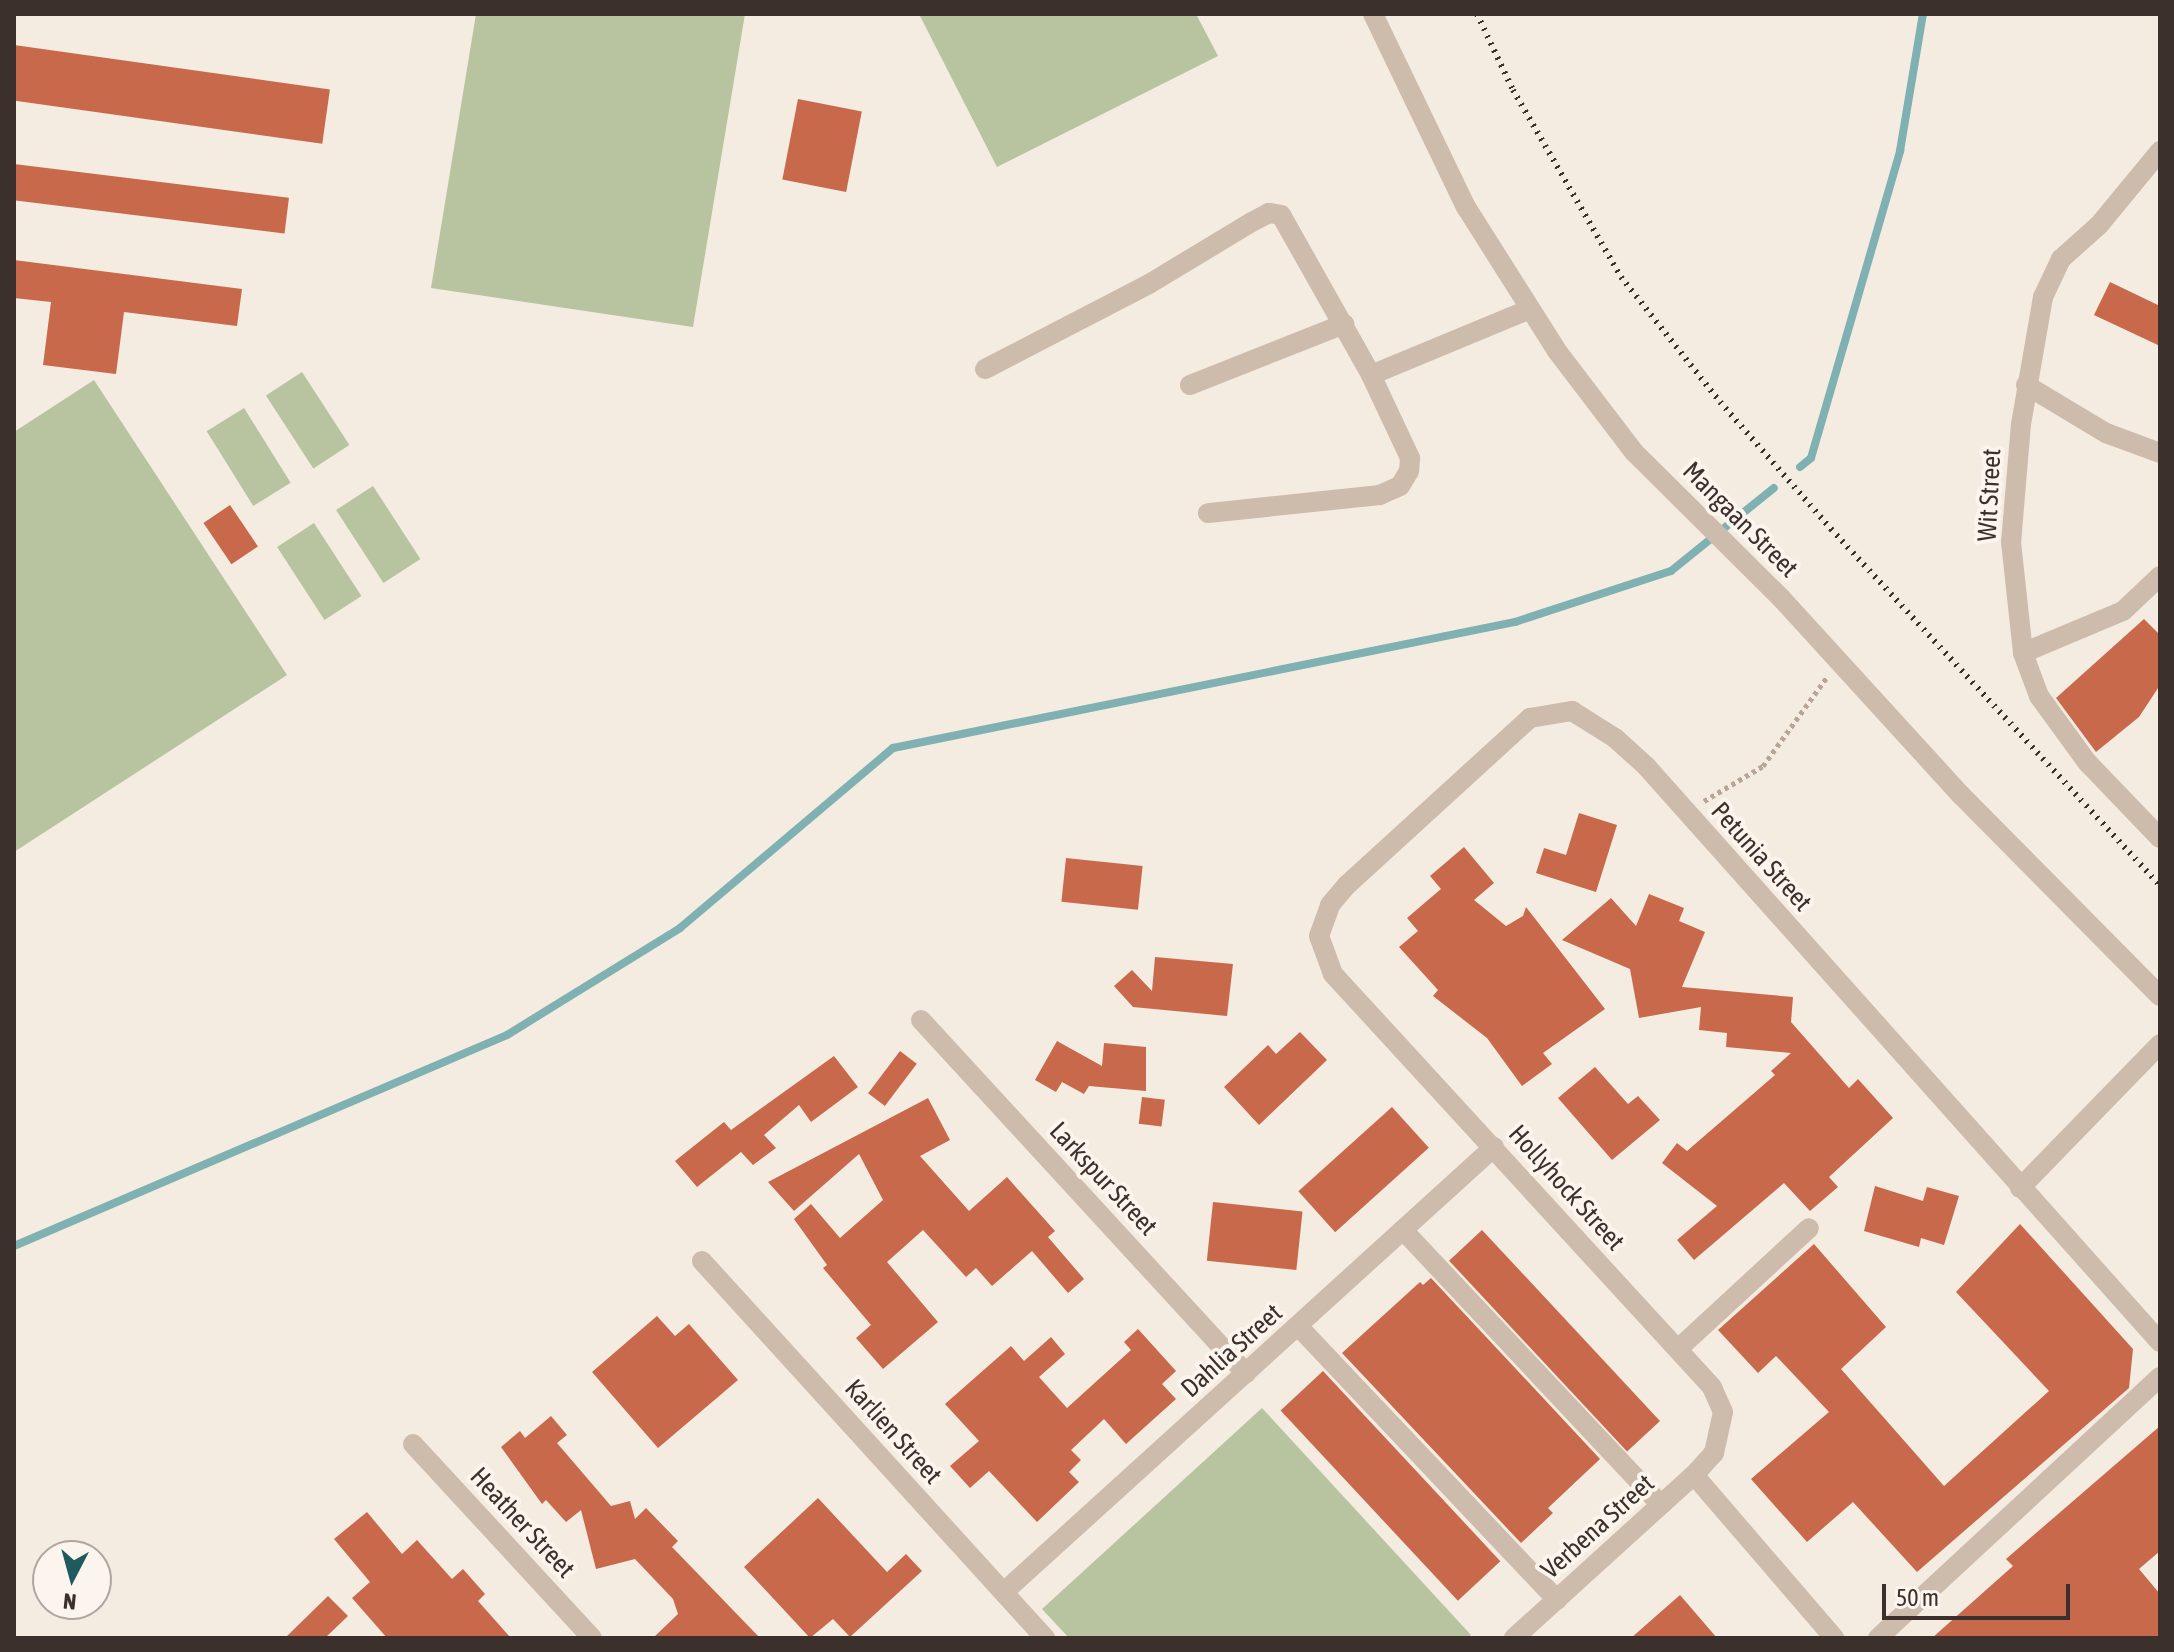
<!DOCTYPE html>
<style>
body{margin:0}
#map{position:relative;width:2174px;height:1652px;overflow:hidden;background:#f4ebe1;font-family:"Asap Condensed",sans-serif}
div>[style]{position:absolute}
[style*='--x']{left:calc(var(--x)*1px);top:calc(var(--y)*1px);width:calc(var(--w)*1px);rotate:calc(var(--a)*1deg)}
.green>*{inset:0;background:#b8c4a0;transform-origin:0 0}
.stream>*{height:8px;margin:-4px;padding:0 4px;transform-origin:4px;border-radius:4px;background:#7fb0b2}
.building>*{inset:0;background:#c8694b;transform-origin:0 0}
.path>*{height:5px;margin-top:-2.5px;transform-origin:0;background:repeating-linear-gradient(90deg,#b9a596 0 4px,transparent 0 8px)}
.minor>*{height:20px;margin:-10px;padding:0 10px;transform-origin:10px;border-radius:10px;background:#cdbbac}
.rail>*{height:6px;margin-top:-3px;transform-origin:0;background:repeating-linear-gradient(90deg,#3b302b 0 2px,transparent 0 8px)}
span{translate:-50% -50%;white-space:nowrap;text-align:center;line-height:1.15;-webkit-text-stroke:8px #fbf5ee;paint-order:stroke}
.street-label{font-size:26px;color:#3b302b}
.frame{position:absolute;inset:0;border:16px solid #3b302b;pointer-events:none}
.north{position:absolute;left:32px;top:1540px;width:80px;height:80px;box-sizing:border-box;background:#fbf5ee;border:2px solid #aea6a0;border-radius:50%;rotate:186deg;font-size:22px;font-weight:700;line-height:32px;text-align:center;color:#3b302b}
.north::after{content:'';display:block;margin:auto;width:28px;height:36px;background:#1f5a5e;clip-path:polygon(50% 0,100% 100%,50% 72%,0 100%)}
.scale{position:absolute;left:1882px;top:1584px;width:188px;height:36px;box-sizing:border-box;border:4px solid #3b302b;border-top:0;padding-left:10px;font-size:24px;line-height:28px;white-space:nowrap;color:#3b302b;-webkit-text-stroke:6px #fbf5ee;paint-order:stroke}
</style>
<div id="map">
<div class="green">
<i style="clip-path:polygon(476px 14px,745px 14px,693px 327px,431px 288px)"></i>
<i style="clip-path:polygon(919px 14px,1196px 14px,1218px 56px,997px 167px)"></i>
<i style="left:302px;top:372px;width:87px;height:43px;rotate:57deg"></i>
<i style="clip-path:polygon(94px 380px,287px 675px,14px 852px,14px 432px)"></i>
<i style="left:244px;top:408px;width:88px;height:44px;rotate:58deg"></i>
<i style="left:373px;top:486px;width:87px;height:44px;rotate:57deg"></i>
<i style="left:314px;top:523px;width:87px;height:44px;rotate:57deg"></i>
<i style="clip-path:polygon(1262px 1408px,1471px 1635px,1467px 1638px,1069px 1638px,1042px 1609px)"></i>
</div>
<div class="stream">
<i style="--x:1800;--y:467;--w:14;--a:-39"></i>
<i style="--x:1811;--y:458;--w:320;--a:-73.8"></i>
<i style="--x:1900;--y:151;--w:139;--a:-80.5"></i>
<i style="--x:14;--y:1246;--w:536;--a:-23.17"></i>
<i style="--x:507;--y:1035;--w:203;--a:-31.7"></i>
<i style="--x:680;--y:928;--w:279;--a:-40.2"></i>
<i style="--x:893;--y:748;--w:635;--a:-11.45"></i>
<i style="--x:1515;--y:622;--w:164;--a:-18.1"></i>
<i style="--x:1671;--y:571;--w:132;--a:-38.9"></i>
</div>
<div class="building">
<i style="left:14px;top:45px;width:319px;height:55px;rotate:8deg"></i>
<i style="left:798px;top:99px;width:65px;height:82px;rotate:11deg"></i>
<i style="left:14px;top:164px;width:277px;height:36px;rotate:7deg"></i>
<i style="clip-path:polygon(14px 260px,242px 289px,237px 326px,124px 312px,116px 374px,43px 365px,51px 302px,14px 298px)"></i>
<i style="clip-path:polygon(2110px 282px,2160px 306px,2160px 346px,2094px 315px)"></i>
<i style="left:230px;top:505px;width:50px;height:32px;rotate:56deg"></i>
<i style="clip-path:polygon(2144px 619px,2160px 635px,2160px 685px,2139px 717px,2096px 752px,2056px 698px)"></i>
<i style="clip-path:polygon(1579px 813px,1617px 825px,1596px 892px,1536px 873px,1544px 848px,1566px 855px)"></i>
<i style="clip-path:polygon(1464px 847px,1494px 883px,1474px 900px,1506px 926px,1523px 916px,1526px 907px,1605px 1009px,1543px 1053px,1552px 1064px,1522px 1086px,1487px 1038px,1433px 996px,1438px 990px,1399px 947px,1418px 931px,1407px 918px,1441px 889px,1430px 876px)"></i>
<i style="left:1066px;top:858px;width:77px;height:44px;rotate:6deg"></i>
<i style="clip-path:polygon(1649px 894px,1684px 908px,1679px 921px,1705px 932px,1682px 987px,1793px 997px,1791px 1022px,1849px 1088px,1858px 1079px,1893px 1118px,1829px 1177px,1838px 1187px,1810px 1211px,1784px 1183px,1694px 1260px,1677px 1240px,1717px 1206px,1662px 1163px,1677px 1143px,1687px 1151px,1775px 1075px,1771px 1071px,1791px 1053px,1726px 1047px,1727px 1033px,1699px 1030px,1701px 1007px,1639px 1018px,1630px 969px,1562px 940px,1611px 898px,1636px 926px)"></i>
<i style="clip-path:polygon(1155px 957px,1233px 964px,1227px 1016px,1133px 1007px,1114px 986px,1132px 970px,1152px 991px)"></i>
<i style="clip-path:polygon(1300px 1032px,1327px 1060px,1259px 1125px,1224px 1087px,1268px 1045px,1276px 1054px)"></i>
<i style="clip-path:polygon(1057px 1041px,1102px 1066px,1104px 1043px,1146px 1047px,1146px 1091px,1089px 1086px,1084px 1094px,1062px 1082px,1056px 1092px,1035px 1080px)"></i>
<i style="left:900px;top:1051px;width:21px;height:53px;rotate:37deg"></i>
<i style="clip-path:polygon(834px 1056px,858px 1087px,811px 1122px,799px 1105px,764px 1135px,776px 1148px,753px 1165px,741px 1152px,697px 1187px,675px 1161px,724px 1122px,731px 1130px)"></i>
<i style="clip-path:polygon(1595px 1067px,1628px 1104px,1638px 1096px,1660px 1120px,1612px 1160px,1558px 1098px)"></i>
<i style="left:1142px;top:1097px;width:23px;height:27px;rotate:7deg"></i>
<i style="clip-path:polygon(928px 1098px,950px 1140px,920px 1156px,969px 1211px,1007px 1177px,1055px 1231px,1048px 1237px,1084px 1279px,1068px 1293px,1032px 1251px,992px 1286px,976px 1268px,966px 1277px,923px 1230px,887px 1262px,938px 1322px,883px 1369px,856px 1338px,871px 1325px,823px 1268px,827px 1265px,794px 1219px,811px 1204px,840px 1238px,883px 1200px,859px 1154px,794px 1211px,768px 1182px)"></i>
<i style="left:1392px;top:1107px;width:55px;height:126px;rotate:48deg"></i>
<i style="clip-path:polygon(1875px 1186px,1923px 1201px,1927px 1187px,1959px 1196px,1944px 1245px,1921px 1238px,1919px 1247px,1864px 1231px)"></i>
<i style="left:1213px;top:1202px;width:90px;height:59px;rotate:6deg"></i>
<i style="clip-path:polygon(2020px 1224px,2133px 1349px,2129px 1388px,1917px 1572px,1853px 1502px,1807px 1542px,1751px 1479px,1829px 1412px,1776px 1356px,1758px 1373px,1718px 1330px,1814px 1244px,1886px 1327px,1841px 1369px,1944px 1486px,2049px 1391px,1956px 1292px)"></i>
<i style="left:1482px;top:1230px;width:261px;height:45px;rotate:47deg"></i>
<i style="clip-path:polygon(1431px 1278px,1600px 1459px,1548px 1508px,1553px 1513px,1521px 1543px,1342px 1353px,1420px 1282px,1423px 1285px)"></i>
<i style="clip-path:polygon(657px 1316px,675px 1336px,689px 1324px,738px 1380px,658px 1448px,592px 1372px)"></i>
<i style="clip-path:polygon(1138px 1329px,1176px 1371px,1162px 1384px,1176px 1399px,1126px 1444px,1104px 1419px,1071px 1450px,1081px 1460px,1069px 1472px,1079px 1482px,1037px 1522px,989px 1471px,970px 1488px,950px 1466px,979px 1441px,945px 1404px,1011px 1346px,1024px 1361px,1051px 1337px,1065px 1354px,1039px 1377px,1067px 1408px,1131px 1350px,1124px 1342px)"></i>
<i style="left:1323px;top:1371px;width:260px;height:58px;rotate:47deg"></i>
<i style="clip-path:polygon(551px 1416px,567px 1435px,557px 1443px,611px 1506px,630px 1501px,635px 1519px,646px 1508px,678px 1541px,672px 1547px,760px 1638px,653px 1638px,678px 1614px,673px 1599px,635px 1559px,596px 1569px,581px 1510px,566px 1522px,546px 1500px,542px 1504px,501px 1447px,520px 1431px,525px 1438px)"></i>
<i style="clip-path:polygon(2160px 1426px,2160px 1551px,2139px 1569px,2160px 1594px,2160px 1638px,1932px 1638px,2013px 1566px,2006px 1559px)"></i>
<i style="clip-path:polygon(818px 1498px,887px 1572px,906px 1554px,922px 1571px,850px 1637px,833px 1619px,810px 1638px,744px 1567px)"></i>
<i style="clip-path:polygon(367px 1512px,402px 1554px,417px 1540px,452px 1579px,463px 1569px,485px 1594px,478px 1601px,511px 1638px,387px 1638px,352px 1598px,370px 1582px,334px 1539px)"></i>
<i style="clip-path:polygon(1680px 1595px,1717px 1638px,1631px 1638px)"></i>
<i style="clip-path:polygon(328px 1596px,348px 1616px,325px 1638px,285px 1638px)"></i>
</div>
<div class="path">
<i style="--x:1704;--y:801;--w:69;--a:-30.7"></i>
<i style="--x:1763;--y:766;--w:110;--a:-54.3"></i>
</div>
<div class="minor">
<i style="--x:1373;--y:14;--w:214;--a:64.3"></i>
<i style="--x:1466;--y:207;--w:170;--a:57.7"></i>
<i style="--x:1557;--y:351;--w:127;--a:52.7"></i>
<i style="--x:1634;--y:452;--w:207;--a:44.8"></i>
<i style="--x:1781;--y:598;--w:267;--a:47.6"></i>
<i style="--x:1961;--y:795;--w:283;--a:45.3"></i>
<i style="--x:2160;--y:151;--w:96;--a:129.5"></i>
<i style="--x:2099;--y:225;--w:51;--a:138.2"></i>
<i style="--x:2061;--y:259;--w:42;--a:115.3"></i>
<i style="--x:2043;--y:297;--w:129;--a:99.8"></i>
<i style="--x:2021;--y:424;--w:118;--a:94.8"></i>
<i style="--x:2011;--y:542;--w:112;--a:83.8"></i>
<i style="--x:2023;--y:653;--w:46;--a:69.6"></i>
<i style="--x:2039;--y:696;--w:82;--a:54"></i>
<i style="--x:2087;--y:762;--w:105;--a:46.2"></i>
<i style="--x:985;--y:369;--w:185;--a:-27.4"></i>
<i style="--x:1149;--y:284;--w:118;--a:-31.1"></i>
<i style="--x:1250;--y:223;--w:21;--a:-28"></i>
<i style="--x:1269;--y:213;--w:12;--a:9"></i>
<i style="--x:1281;--y:215;--w:184;--a:60.6"></i>
<i style="--x:1371;--y:375;--w:92;--a:64.8"></i>
<i style="--x:1410;--y:458;--w:13;--a:94"></i>
<i style="--x:1409;--y:471;--w:17;--a:121"></i>
<i style="--x:1400;--y:486;--w:22;--a:156"></i>
<i style="--x:1380;--y:495;--w:173;--a:174"></i>
<i style="--x:1371;--y:375;--w:172;--a:-22.5"></i>
<i style="--x:1190;--y:385;--w:166;--a:-21.6"></i>
<i style="--x:2026;--y:385;--w:93;--a:31"></i>
<i style="--x:2106;--y:433;--w:58;--a:20.3"></i>
<i style="--x:2023;--y:653;--w:108;--a:-22.8"></i>
<i style="--x:2123;--y:611;--w:51;--a:-43.4"></i>
<i style="--x:921;--y:1020;--w:480;--a:47.4"></i>
<i style="--x:2020;--y:1188;--w:201;--a:-45.8"></i>
<i style="--x:1403;--y:1230;--w:377;--a:46.8"></i>
<i style="--x:702;--y:1261;--w:510;--a:47.7"></i>
<i style="--x:1298;--y:1326;--w:377;--a:46.6"></i>
<i style="--x:1678;--y:1349;--w:178;--a:-42.7"></i>
<i style="--x:413;--y:1444;--w:264;--a:47.3"></i>
<i style="--x:1694;--y:1475;--w:215;--a:49.3"></i>
<i style="--x:1004;--y:1592;--w:662;--a:-42.24"></i>
<i style="--x:1514;--y:1638;--w:243;--a:-42.2"></i>
<i style="--x:1694;--y:1475;--w:30;--a:-48"></i>
<i style="--x:1714;--y:1453;--w:42;--a:-77.6"></i>
<i style="--x:1723;--y:1412;--w:27;--a:-114"></i>
<i style="--x:1712;--y:1387;--w:561;--a:-132.54"></i>
<i style="--x:1333;--y:974;--w:40;--a:-110.2"></i>
<i style="--x:1319;--y:936;--w:33;--a:-70"></i>
<i style="--x:1330;--y:905;--w:26;--a:-50"></i>
<i style="--x:1347;--y:885;--w:248;--a:-42.4"></i>
<i style="--x:1530;--y:718;--w:43;--a:-9.5"></i>
<i style="--x:1572;--y:711;--w:51;--a:32.1"></i>
<i style="--x:1615;--y:738;--w:42;--a:42.1"></i>
<i style="--x:1646;--y:766;--w:772;--a:48.26"></i>
<i style="--x:1878;--y:1638;--w:384;--a:-42.8"></i>
</div>
<div class="rail">
<i style="--x:1477;--y:14;--w:84;--a:64.7"></i>
<i style="--x:1513;--y:90;--w:216;--a:60"></i>
<i style="--x:1621;--y:277;--w:159;--a:51.6"></i>
<i style="--x:1720;--y:402;--w:169;--a:48.8"></i>
<i style="--x:1831;--y:529;--w:485;--a:47.3"></i>
</div>
<div class="street-label">
<span style="left:1990px;top:495px;rotate:-87deg">Wit Street</span>
<span style="left:1740px;top:520px;rotate:45deg">Mangaan Street</span>
<span style="left:1761px;top:857px;rotate:48deg">Petunia Street</span>
<span style="left:1103px;top:1179px;rotate:47deg">Larkspur Street</span>
<span style="left:1566px;top:1188px;rotate:48deg">Hollyhock Street</span>
<span style="left:1232px;top:1351px;rotate:-42deg">Dahlia Street</span>
<span style="left:893px;top:1432px;rotate:48deg">Karlien Street</span>
<span style="left:522px;top:1523px;rotate:47deg">Heather Street</span>
<span style="left:1598px;top:1527px;rotate:-42deg">Verbena Street</span>
</div>
<div class="frame"></div>
<div class="north">N</div>
<div class="scale">50 m</div>
</div>
